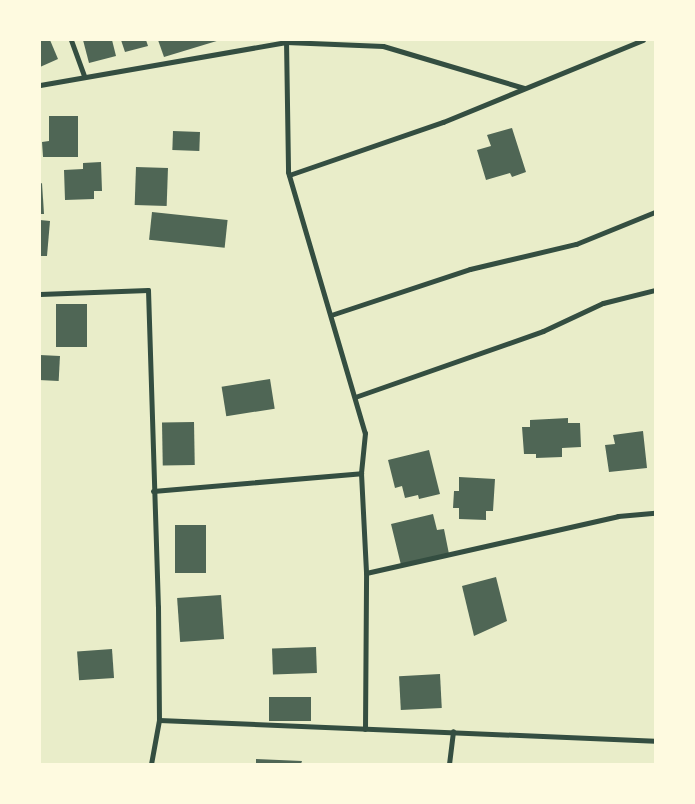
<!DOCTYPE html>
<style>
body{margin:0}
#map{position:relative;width:695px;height:804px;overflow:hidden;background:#e9edc9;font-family:Signika,sans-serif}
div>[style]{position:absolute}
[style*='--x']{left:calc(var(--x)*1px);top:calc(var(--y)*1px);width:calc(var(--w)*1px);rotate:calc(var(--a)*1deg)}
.building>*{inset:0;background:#4f6655;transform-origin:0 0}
.minor>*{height:5px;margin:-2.5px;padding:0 2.5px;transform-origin:2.5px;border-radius:2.5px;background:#344e41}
span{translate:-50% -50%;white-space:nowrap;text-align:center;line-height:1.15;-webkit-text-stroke:5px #fefae0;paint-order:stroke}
.frame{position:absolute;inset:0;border:41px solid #fefae0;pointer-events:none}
</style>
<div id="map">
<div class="building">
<i style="clip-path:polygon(40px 40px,50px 40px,58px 59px,40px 67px)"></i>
<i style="clip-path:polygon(83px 40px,112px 40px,116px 56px,89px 63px)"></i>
<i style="clip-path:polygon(121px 40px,146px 40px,148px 46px,125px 52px)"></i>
<i style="clip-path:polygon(158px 40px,220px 40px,164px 57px)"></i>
<i style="clip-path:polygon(49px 116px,78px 116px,78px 157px,43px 157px,42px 142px,49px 141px)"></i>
<i style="clip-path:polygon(512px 128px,526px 172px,512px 177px,510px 173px,486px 180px,477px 150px,491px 146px,487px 135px)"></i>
<i style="left:173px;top:131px;width:27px;height:19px;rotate:2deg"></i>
<i style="clip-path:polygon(101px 162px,102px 191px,94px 191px,94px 199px,65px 200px,64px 170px,83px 169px,83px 163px)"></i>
<i style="left:136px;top:167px;width:32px;height:38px;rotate:2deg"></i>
<i style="clip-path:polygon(42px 183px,44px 214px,40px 214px,40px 184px)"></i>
<i style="left:152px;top:212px;width:76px;height:28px;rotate:6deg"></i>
<i style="clip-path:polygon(40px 220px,50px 221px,47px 256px,40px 256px)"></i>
<i style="left:56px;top:304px;width:31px;height:43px"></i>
<i style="left:40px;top:355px;width:20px;height:25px;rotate:3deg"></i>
<i style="left:270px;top:379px;width:30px;height:49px;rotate:81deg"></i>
<i style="clip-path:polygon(568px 418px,568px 423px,580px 423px,581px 447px,562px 448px,562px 457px,536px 458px,536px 454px,524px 454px,522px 427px,530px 427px,530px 420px)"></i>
<i style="left:194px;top:422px;width:43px;height:32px;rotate:89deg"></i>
<i style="clip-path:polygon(643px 431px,647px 468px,609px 472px,605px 445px,615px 444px,613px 435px)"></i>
<i style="clip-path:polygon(429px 450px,440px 494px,419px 499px,418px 495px,405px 498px,402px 486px,395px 488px,388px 460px)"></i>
<i style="clip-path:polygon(459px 477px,495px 479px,493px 511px,486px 511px,486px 520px,459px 519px,459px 508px,453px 508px,454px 491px,459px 491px)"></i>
<i style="clip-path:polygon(433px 514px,437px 530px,444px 529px,449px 554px,401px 565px,391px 524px)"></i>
<i style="left:175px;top:525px;width:31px;height:48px"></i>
<i style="clip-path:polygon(496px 577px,507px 621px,474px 636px,462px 586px)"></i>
<i style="left:221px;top:595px;width:44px;height:44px;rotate:86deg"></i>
<i style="left:316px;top:647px;width:26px;height:44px;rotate:88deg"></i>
<i style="left:112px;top:649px;width:29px;height:35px;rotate:86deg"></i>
<i style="left:440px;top:674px;width:34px;height:41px;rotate:87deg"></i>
<i style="left:311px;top:697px;width:24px;height:42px;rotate:90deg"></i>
<i style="clip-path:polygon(256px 759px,302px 761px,301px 764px,256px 764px)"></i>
</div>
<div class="minor">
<i style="--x:71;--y:40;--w:38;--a:70"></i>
<i style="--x:286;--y:40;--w:132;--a:89.1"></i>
<i style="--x:288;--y:172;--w:272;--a:73.6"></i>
<i style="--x:365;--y:433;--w:40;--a:95.7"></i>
<i style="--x:361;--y:473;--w:100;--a:87.1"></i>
<i style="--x:40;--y:85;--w:250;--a:-9.9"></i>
<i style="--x:286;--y:42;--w:97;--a:2.4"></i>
<i style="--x:383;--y:46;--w:147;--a:16.6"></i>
<i style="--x:289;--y:175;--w:163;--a:-19"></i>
<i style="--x:443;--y:122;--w:216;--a:-22.3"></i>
<i style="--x:40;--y:294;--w:108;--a:-2.1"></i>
<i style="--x:148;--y:290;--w:317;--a:88.2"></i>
<i style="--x:158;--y:607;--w:113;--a:89.5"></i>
<i style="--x:159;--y:720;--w:45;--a:100.3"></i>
<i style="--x:331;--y:315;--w:146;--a:-18.3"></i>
<i style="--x:470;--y:269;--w:109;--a:-13.3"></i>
<i style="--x:576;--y:244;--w:85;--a:-22.1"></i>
<i style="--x:355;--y:397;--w:199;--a:-19.3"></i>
<i style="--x:543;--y:331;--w:66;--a:-25"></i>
<i style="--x:603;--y:303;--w:54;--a:-14"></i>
<i style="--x:153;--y:491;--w:209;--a:-4.9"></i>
<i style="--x:159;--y:720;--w:496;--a:2.4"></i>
<i style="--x:365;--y:729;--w:156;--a:-89.6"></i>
<i style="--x:366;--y:573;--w:258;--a:-12.7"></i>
<i style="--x:618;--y:516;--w:37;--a:-5"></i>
<i style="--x:449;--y:764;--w:33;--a:-83"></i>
</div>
<div class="frame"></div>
</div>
